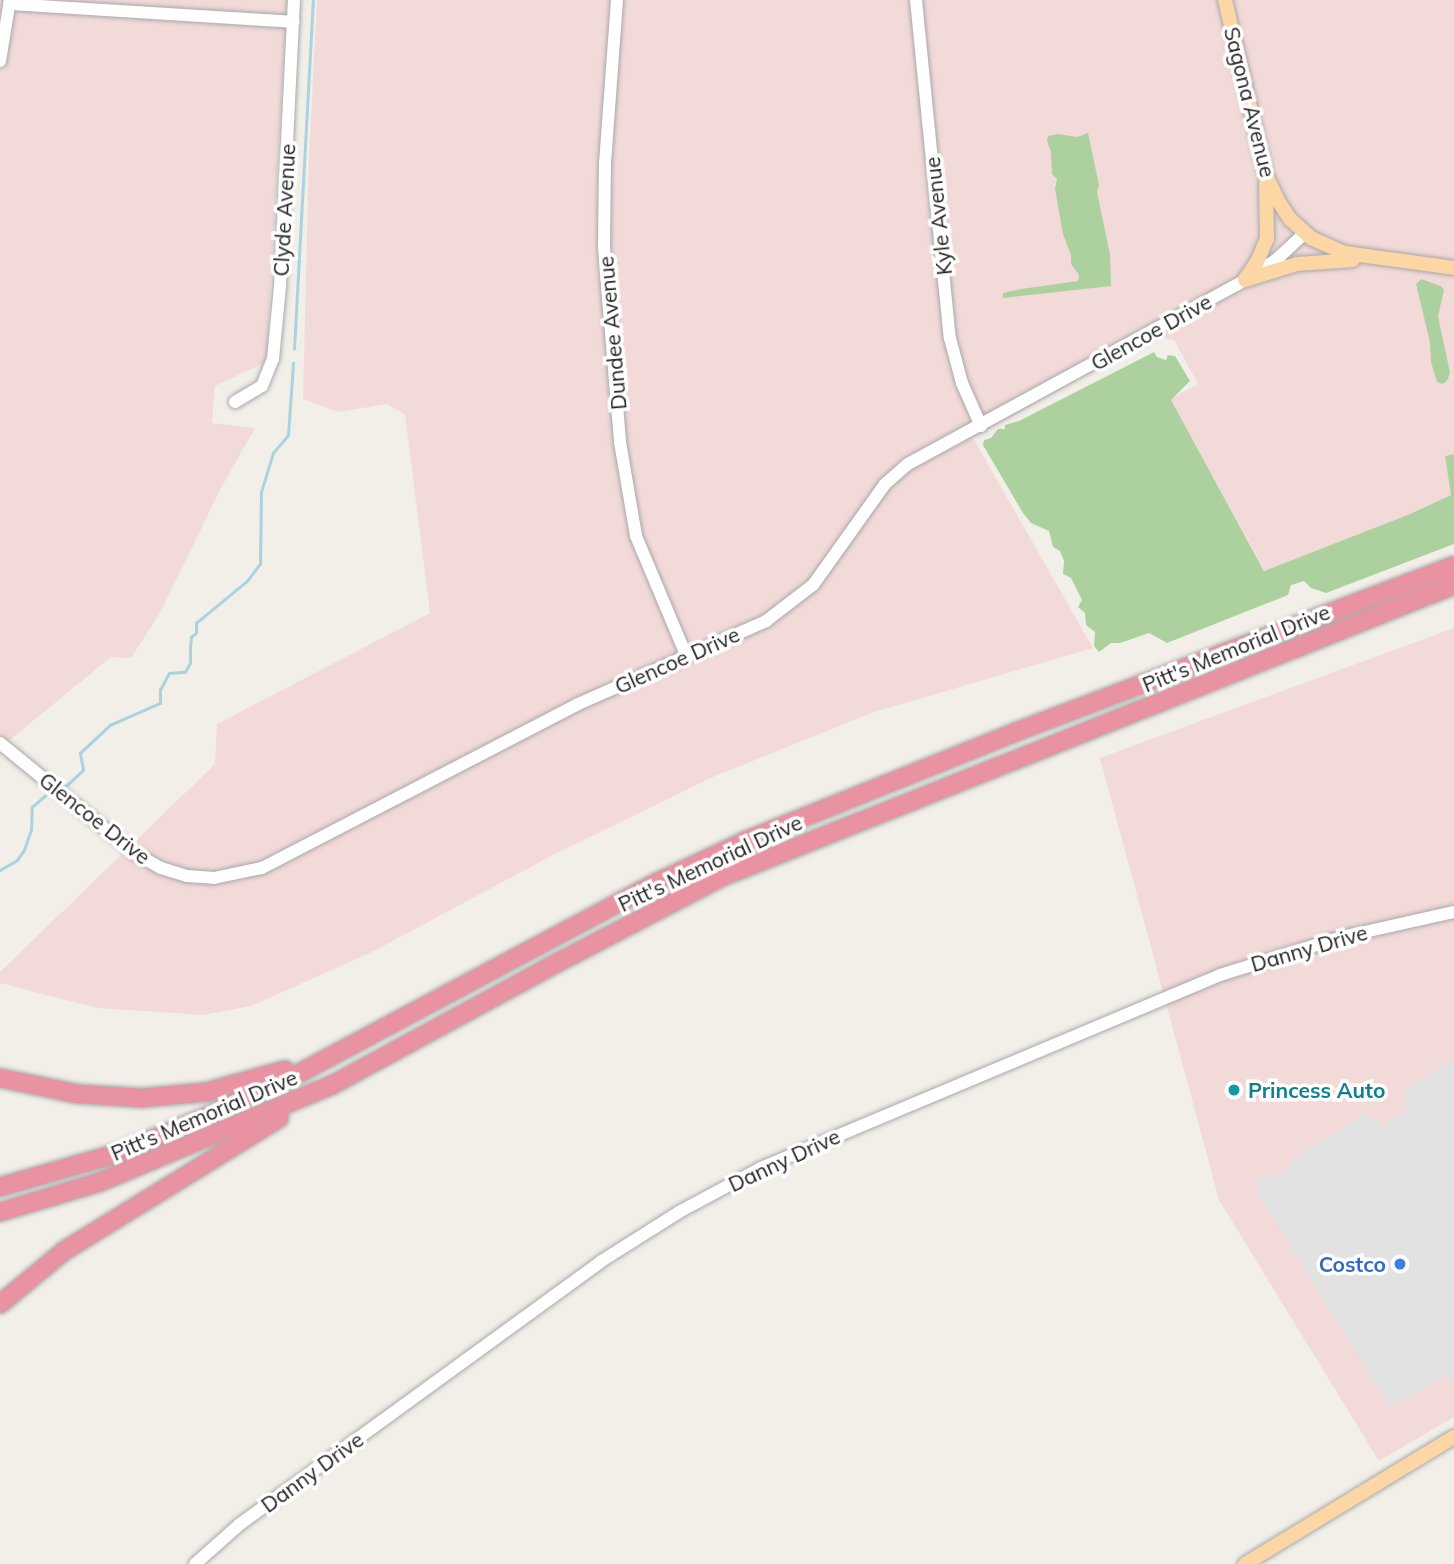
<!DOCTYPE html>
<style>
body{margin:0}
#map{position:relative;width:1454px;height:1564px;overflow:hidden;background:#f2efe9;font-family:Mulish,sans-serif}
div>[style]{position:absolute}
[style*='--x']{left:calc(var(--x)*1px);top:calc(var(--y)*1px);width:calc(var(--w)*1px);rotate:calc(var(--a)*1deg)}
.commercial>*{inset:0;background:#f2dad9}
.forest>*{inset:0;background:#add19e}
.parking>*{inset:0;background:#e2e2e2}
.stream>*{height:2.5px;margin:-1.25px;padding:0 1.25px;transform-origin:1.25px;border-radius:1.25px;background:#aad3df}
.roads{filter:drop-shadow(0 0 2px #a9a9a9) drop-shadow(0 0 2px #a9a9a9)}
.minor>*{height:12px;margin:-6px;padding:0 6px;transform-origin:6px;border-radius:6px;background:#fff}
.major>*{height:14px;margin:-7px;padding:0 7px;transform-origin:7px;border-radius:7px;background:#fcd6a4}
.highway>*{height:18px;margin:-9px;padding:0 9px;transform-origin:9px;border-radius:9px;background:#e892a2}
.dots>*{width:19px;height:19px;translate:-50% -50%;box-sizing:border-box;border:4px solid #fff;border-radius:50%}
span{translate:-50% -50%;white-space:nowrap;text-align:center;line-height:1.15;-webkit-text-stroke:7px #fff;paint-order:stroke}
.street-label{font-size:21px;color:#222}
.culture-label{font-size:21px;color:#0d838f;font-weight:700}
.left{translate:0 -50%;text-align:left}
.shop-label{font-size:21px;color:#366cbe;font-weight:700}
.right{translate:-100% -50%;text-align:right}
</style>
<div id="map">
<div class="commercial">
<i style="clip-path:polygon(0 0,287px 0,266px 362px,215px 386px,212px 423px,255px 428px,221px 488px,160px 613px,131px 658px,111px 657px,0 748px)"></i>
<i style="clip-path:polygon(317px 0,1454px 0,1454px 454px,1445px 456px,1452px 495px,1410px 514px,1265px 571px,1170px 399px,1198px 384px,1174px 340px,1155px 337px,973px 438px,1093px 648px,874px 712px,713px 777px,553px 855px,374px 951px,251px 1006px,203px 1015px,97px 1008px,0 983px,0 972px,215px 764px,217px 724px,430px 613px,405px 414px,387px 404px,338px 412px,303px 399px,309px 156px)"></i>
<i style="clip-path:polygon(1454px 628px,1454px 1417px,1379px 1461px,1219px 1200px,1100px 758px)"></i>
</div>
<div class="forest">
<i style="clip-path:polygon(1088px 133px,1099px 185px,1097px 192px,1110px 254px,1111px 286px,1003px 298px,1003px 293px,1021px 289px,1078px 281px,1079px 275px,1071px 264px,1071px 255px,1063px 234px,1055px 189px,1057px 179px,1052px 174px,1051px 152px,1047px 141px,1048px 136px,1058px 134px,1077px 137px)"></i>
<i style="clip-path:polygon(1421px 279px,1441px 286px,1444px 290px,1438px 316px,1450px 373px,1447px 381px,1442px 384px,1437px 382px,1431px 362px,1430px 342px,1416px 284px)"></i>
<i style="clip-path:polygon(1154px 352px,1157px 357px,1166px 360px,1168px 355px,1175px 356px,1190px 381px,1171px 400px,1264px 571px,1410px 514px,1451px 495px,1445px 456px,1454px 454px,1454px 544px,1326px 593px,1311px 588px,1304px 581px,1291px 585px,1288px 595px,1167px 643px,1149px 633px,1120px 643px,1111px 643px,1099px 652px,1094px 646px,1095px 632px,1086px 625px,1085px 613px,1078px 607px,1082px 600px,1071px 578px,1063px 574px,1064px 561px,1060px 551px,1053px 547px,1049px 531px,1031px 523px,1023px 513px,983px 445px,984px 440px,991px 438px,998px 429px,1005px 429px,1005px 425px,1019px 421px)"></i>
</div>
<div class="parking">
<i style="clip-path:polygon(1454px 1059px,1454px 1379px,1451px 1381px,1447px 1375px,1390px 1407px,1255px 1190px,1258px 1188px,1254px 1182px,1267px 1174px,1271px 1180px,1292px 1166px,1289px 1161px,1367px 1112px,1372px 1120px,1377px 1116px,1381px 1122px,1376px 1125px,1378px 1128px,1408px 1109px,1403px 1101px,1409px 1097px,1404px 1090px)"></i>
</div>
<div class="stream">
<i style="--x:294;--y:349;--w:350;--a:-86.9"></i>
<i style="--x:66;--y:786;--w:23;--a:-43"></i>
<i style="--x:83;--y:770;--w:17;--a:-100"></i>
<i style="--x:80;--y:753;--w:41;--a:-43"></i>
<i style="--x:110;--y:725;--w:55;--a:-23.7"></i>
<i style="--x:160;--y:703;--w:13;--a:-90"></i>
<i style="--x:160;--y:690;--w:19;--a:-62"></i>
<i style="--x:169;--y:673;--w:16;--a:-4"></i>
<i style="--x:185;--y:672;--w:10;--a:-61"></i>
<i style="--x:190;--y:663;--w:16;--a:-90"></i>
<i style="--x:190;--y:647;--w:10;--a:-84"></i>
<i style="--x:191;--y:637;--w:6;--a:-39"></i>
<i style="--x:196;--y:633;--w:10;--a:-90"></i>
<i style="--x:196;--y:623;--w:66;--a:-39.5"></i>
<i style="--x:247;--y:581;--w:21;--a:-53"></i>
<i style="--x:260;--y:564;--w:72;--a:-89.2"></i>
<i style="--x:261;--y:492;--w:41;--a:-72.9"></i>
<i style="--x:273;--y:453;--w:23;--a:-50"></i>
<i style="--x:288;--y:435;--w:72;--a:-86"></i>
<i style="--x:0;--y:870;--w:20;--a:-30"></i>
<i style="--x:17;--y:860;--w:12;--a:-55"></i>
<i style="--x:24;--y:850;--w:21;--a:-71"></i>
<i style="--x:31;--y:830;--w:23;--a:-88"></i>
<i style="--x:32;--y:807;--w:18;--a:-41"></i>
</div>
<div class="roads">
<div class="minor">
<i style="--x:617;--y:0;--w:162;--a:94.2"></i>
<i style="--x:605;--y:162;--w:85;--a:90.7"></i>
<i style="--x:604;--y:247;--w:196;--a:85.3"></i>
<i style="--x:620;--y:442;--w:95;--a:80.3"></i>
<i style="--x:636;--y:536;--w:129;--a:67.2"></i>
<i style="--x:916;--y:0;--w:340;--a:84.3"></i>
<i style="--x:950;--y:338;--w:47;--a:75.1"></i>
<i style="--x:962;--y:383;--w:47;--a:66.2"></i>
<i style="--x:9;--y:4;--w:285;--a:3.6"></i>
<i style="--x:0;--y:61;--w:62;--a:-80.7"></i>
<i style="--x:235;--y:402;--w:31;--a:-31"></i>
<i style="--x:262;--y:386;--w:29;--a:-68"></i>
<i style="--x:273;--y:359;--w:73;--a:-84.5"></i>
<i style="--x:280;--y:286;--w:286;--a:-87.2"></i>
<i style="--x:0;--y:743;--w:172;--a:39.3"></i>
<i style="--x:133;--y:852;--w:32;--a:30"></i>
<i style="--x:161;--y:868;--w:27;--a:17"></i>
<i style="--x:187;--y:876;--w:27;--a:4"></i>
<i style="--x:214;--y:878;--w:49;--a:-11.8"></i>
<i style="--x:262;--y:868;--w:356;--a:-27.4"></i>
<i style="--x:578;--y:704;--w:206;--a:-23.8"></i>
<i style="--x:766;--y:621;--w:59;--a:-37.5"></i>
<i style="--x:813;--y:585;--w:124;--a:-54.5"></i>
<i style="--x:885;--y:484;--w:30;--a:-41"></i>
<i style="--x:908;--y:464;--w:384;--a:-28.6"></i>
<i style="--x:1245;--y:280;--w:37;--a:-33"></i>
<i style="--x:1276;--y:260;--w:40;--a:-43"></i>
<i style="--x:195;--y:1564;--w:60;--a:-41.6"></i>
<i style="--x:240;--y:1524;--w:445;--a:-36"></i>
<i style="--x:600;--y:1262;--w:93;--a:-32.3"></i>
<i style="--x:679;--y:1212;--w:93;--a:-28.2"></i>
<i style="--x:761;--y:1168;--w:498;--a:-22.8"></i>
<i style="--x:1220;--y:975;--w:128;--a:-17.3"></i>
<i style="--x:1342;--y:937;--w:115;--a:-12.6"></i>
</div>
<div class="major">
<i style="--x:1225;--y:0;--w:180;--a:76.8"></i>
<i style="--x:1266;--y:175;--w:26;--a:65"></i>
<i style="--x:1277;--y:199;--w:24;--a:57"></i>
<i style="--x:1290;--y:219;--w:28;--a:42"></i>
<i style="--x:1311;--y:238;--w:37;--a:24"></i>
<i style="--x:1345;--y:253;--w:110;--a:7.8"></i>
<i style="--x:1245;--y:279;--w:21;--a:-55"></i>
<i style="--x:1257;--y:262;--w:25;--a:-67"></i>
<i style="--x:1267;--y:239;--w:56;--a:-91"></i>
<i style="--x:1245;--y:280;--w:54;--a:-17.1"></i>
<i style="--x:1297;--y:264;--w:56;--a:-4.1"></i>
<i style="--x:1245;--y:1564;--w:245;--a:-31.3"></i>
</div>
<div class="highway">
<i style="--x:0;--y:1078;--w:80;--a:11.6"></i>
<i style="--x:78;--y:1094;--w:64;--a:3.6"></i>
<i style="--x:142;--y:1098;--w:65;--a:-5.3"></i>
<i style="--x:207;--y:1092;--w:81;--a:-15.8"></i>
<i style="--x:0;--y:1187;--w:126;--a:-16.1"></i>
<i style="--x:121;--y:1152;--w:105;--a:-22.4"></i>
<i style="--x:218;--y:1112;--w:69;--a:-24.7"></i>
<i style="--x:281;--y:1083;--w:427;--a:-28.1"></i>
<i style="--x:658;--y:882;--w:96;--a:-25.2"></i>
<i style="--x:745;--y:841;--w:292;--a:-21.9"></i>
<i style="--x:1016;--y:732;--w:468;--a:-20.8"></i>
<i style="--x:0;--y:1212;--w:104;--a:-16.7"></i>
<i style="--x:100;--y:1182;--w:251;--a:-22.7"></i>
<i style="--x:332;--y:1085;--w:247;--a:-28.5"></i>
<i style="--x:549;--y:967;--w:197;--a:-27.5"></i>
<i style="--x:724;--y:876;--w:786;--a:-21.73"></i>
<i style="--x:0;--y:1304;--w:83;--a:-39.6"></i>
<i style="--x:64;--y:1251;--w:253;--a:-31.7"></i>
</div>
</div>
<div class="dots">
<i style="left:1234px;top:1090px;background:#0f9aa8"></i>
<i style="left:1400px;top:1264px;background:#3f7fe0"></i>
</div>
<div class="street-label">
<span style="left:1250px;top:102px;rotate:76deg">Sagona Avenue</span>
<span style="left:284px;top:210px;rotate:-87deg">Clyde Avenue</span>
<span style="left:938px;top:216px;rotate:-96deg">Kyle Avenue</span>
<span style="left:1151px;top:332px;rotate:-29deg">Glencoe Drive</span>
<span style="left:612px;top:333px;rotate:-95deg">Dundee Avenue</span>
<span style="left:1236px;top:648px;rotate:-22deg">Pitt's Memorial Drive</span>
<span style="left:677px;top:660px;rotate:-24deg">Glencoe Drive</span>
<span style="left:95px;top:818px;rotate:38deg">Glencoe Drive</span>
<span style="left:710px;top:863px;rotate:-25deg">Pitt's Memorial Drive</span>
<span style="left:1309px;top:948px;rotate:-16deg">Danny Drive</span>
<span style="left:204px;top:1115px;rotate:-23deg">Pitt's Memorial Drive</span>
<span style="left:784px;top:1160px;rotate:-25deg">Danny Drive</span>
<span style="left:312px;top:1472px;rotate:-36deg">Danny Drive</span>
</div>
<div class="culture-label">
<span class="left" style="left:1248px;top:1090px">Princess Auto</span>
</div>
<div class="shop-label">
<span class="right" style="left:1386px;top:1264px">Costco</span>
</div>
</div>
